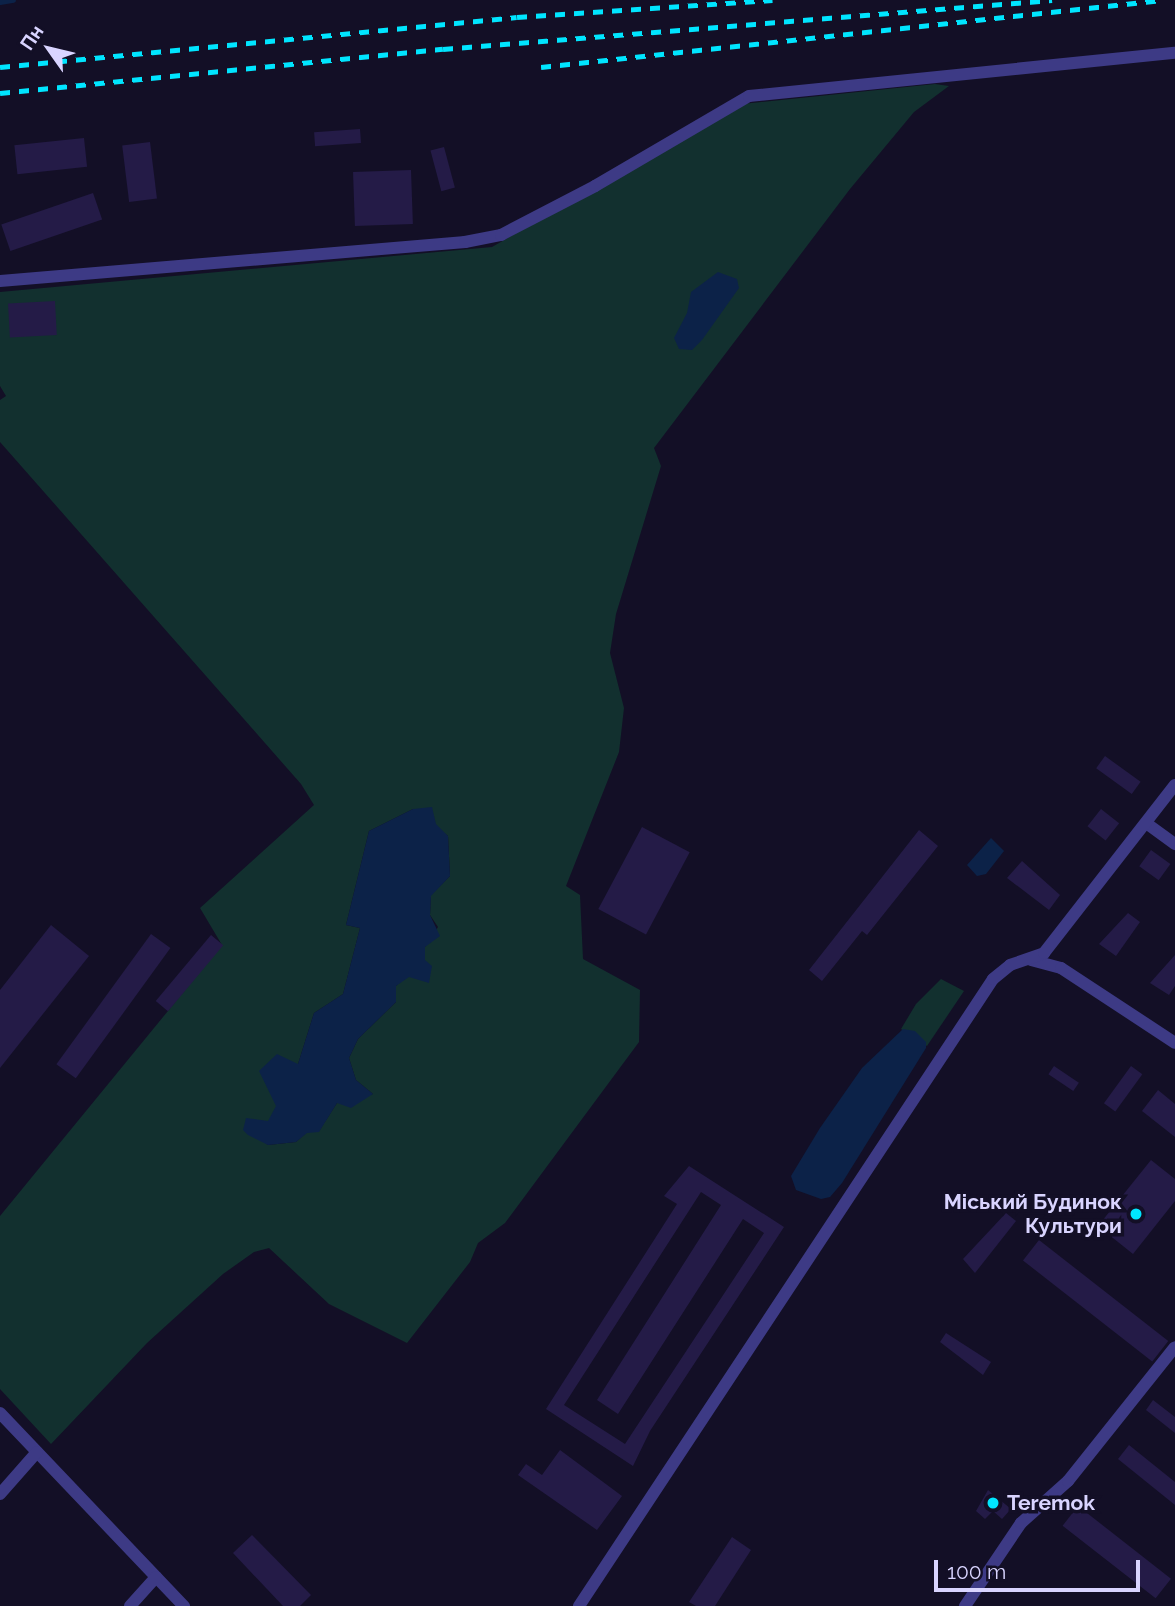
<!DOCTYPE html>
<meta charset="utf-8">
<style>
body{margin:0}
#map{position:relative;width:1175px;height:1606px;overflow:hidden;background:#130f26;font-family:Raleway,sans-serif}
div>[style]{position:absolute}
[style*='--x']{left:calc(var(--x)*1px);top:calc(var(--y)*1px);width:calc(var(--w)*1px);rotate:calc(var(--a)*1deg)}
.green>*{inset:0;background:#12302f}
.water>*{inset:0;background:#0c2248}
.stream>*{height:4.5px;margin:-2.25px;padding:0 2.25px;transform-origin:2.25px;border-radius:2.25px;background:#0c2248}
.building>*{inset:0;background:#241b47;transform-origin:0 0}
.street>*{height:12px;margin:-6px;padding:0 6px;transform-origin:6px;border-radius:6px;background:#3d3a85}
.rail>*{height:4.5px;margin-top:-2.25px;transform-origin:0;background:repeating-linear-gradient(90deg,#00e5ff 0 10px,transparent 0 19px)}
.dots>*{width:19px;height:19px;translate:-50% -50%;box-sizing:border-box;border:4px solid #130f26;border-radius:50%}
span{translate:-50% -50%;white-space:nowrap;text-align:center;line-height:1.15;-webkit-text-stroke:7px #130f26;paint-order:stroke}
.poi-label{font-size:21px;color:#d9d4ff;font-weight:700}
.right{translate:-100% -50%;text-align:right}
.left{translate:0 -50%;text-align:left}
.north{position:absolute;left:14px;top:14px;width:70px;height:70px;-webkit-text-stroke:5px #130f26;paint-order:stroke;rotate:304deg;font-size:19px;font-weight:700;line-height:28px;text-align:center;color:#d9d4ff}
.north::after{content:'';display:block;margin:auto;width:24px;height:32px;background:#d9d4ff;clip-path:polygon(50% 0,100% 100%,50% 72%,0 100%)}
.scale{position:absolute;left:934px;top:1560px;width:206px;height:32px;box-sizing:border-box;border:4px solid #d9d4ff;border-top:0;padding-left:9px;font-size:21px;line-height:24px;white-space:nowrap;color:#d9d4ff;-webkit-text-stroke:5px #130f26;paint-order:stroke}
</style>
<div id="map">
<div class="green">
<i style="clip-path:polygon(evenodd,935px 84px,949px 86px,914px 112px,850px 189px,654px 448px,661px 466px,616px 614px,610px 653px,624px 708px,619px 752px,566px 886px,580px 895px,583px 959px,640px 990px,639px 1042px,505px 1223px,478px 1243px,470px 1262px,407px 1343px,329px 1304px,269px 1248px,254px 1252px,223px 1274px,147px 1343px,51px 1444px,0 1389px,0 1216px,222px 945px,200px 908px,314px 805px,301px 784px,0 442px,0 400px,6px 396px,0 386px,0 292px,492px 247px,742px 104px,935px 84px,413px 809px,448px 836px,450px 876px,431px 895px,430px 915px,438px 927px,425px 947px,425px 960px,396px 986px,396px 1002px,358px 1039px,349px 1058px,356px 1080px,373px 1094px,337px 1103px,319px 1131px,307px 1132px,296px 1142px,268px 1145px,260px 1139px,298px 1064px,314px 1013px,343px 994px,360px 928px,346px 925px,369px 831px,413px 809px)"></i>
<i style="clip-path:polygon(941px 979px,964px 991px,927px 1046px,901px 1029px,916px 1004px)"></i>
</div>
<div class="water">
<i style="clip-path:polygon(718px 272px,737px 279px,739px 288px,702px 340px,692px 350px,679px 349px,674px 338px,687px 313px,691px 292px)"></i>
<i style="clip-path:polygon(432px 807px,436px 824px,448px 836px,450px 876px,431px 896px,430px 915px,440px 936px,425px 947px,425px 960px,432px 966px,429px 983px,409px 977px,396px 986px,396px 1002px,358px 1039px,349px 1058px,356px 1080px,373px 1094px,351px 1108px,337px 1103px,319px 1132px,307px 1133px,296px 1142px,268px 1145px,248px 1135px,243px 1130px,246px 1118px,268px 1121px,276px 1106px,259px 1071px,277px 1054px,298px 1064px,314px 1013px,343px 994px,360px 928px,346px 925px,369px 831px,413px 809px)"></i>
<i style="clip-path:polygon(991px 838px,1004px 851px,986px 874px,977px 876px,967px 865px)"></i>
<i style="clip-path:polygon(903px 1029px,915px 1031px,926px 1042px,926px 1048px,842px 1183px,830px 1197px,821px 1199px,796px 1190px,791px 1176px,820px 1128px,862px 1068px)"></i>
</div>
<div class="stream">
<i style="--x:0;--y:2;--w:13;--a:-9"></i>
</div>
<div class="building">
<i style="left:360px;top:129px;width:14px;height:46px;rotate:86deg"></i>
<i style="left:84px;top:138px;width:29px;height:70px;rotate:84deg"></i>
<i style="left:150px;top:142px;width:57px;height:28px;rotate:83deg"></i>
<i style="left:444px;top:147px;width:42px;height:14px;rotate:75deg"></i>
<i style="left:411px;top:170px;width:54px;height:58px;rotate:88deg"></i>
<i style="left:93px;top:193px;width:28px;height:97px;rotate:71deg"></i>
<i style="left:55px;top:301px;width:34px;height:47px;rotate:87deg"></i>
<i style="left:1105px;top:756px;width:44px;height:15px;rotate:36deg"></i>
<i style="left:1101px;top:809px;width:23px;height:22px;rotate:38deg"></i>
<i style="left:642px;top:827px;width:54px;height:93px;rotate:28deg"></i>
<i style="clip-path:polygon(919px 830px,938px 846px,867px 935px,862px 931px,822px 981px,809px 970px)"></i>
<i style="left:1151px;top:850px;width:24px;height:20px;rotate:36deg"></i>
<i style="clip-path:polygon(1022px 861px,1060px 895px,1049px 910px,1007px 878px)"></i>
<i style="clip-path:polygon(1128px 913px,1140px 922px,1116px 956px,1099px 944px)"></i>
<i style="clip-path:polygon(51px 925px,89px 956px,0 1068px,0 990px)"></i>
<i style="left:151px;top:934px;width:24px;height:161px;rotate:36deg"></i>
<i style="left:211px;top:935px;width:16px;height:86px;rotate:40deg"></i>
<i style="clip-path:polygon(1175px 955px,1175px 986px,1169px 995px,1150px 983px)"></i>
<i style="left:1054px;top:1066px;width:30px;height:10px;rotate:34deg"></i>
<i style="left:1131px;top:1066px;width:14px;height:46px;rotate:36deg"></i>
<i style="clip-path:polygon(1158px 1090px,1175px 1104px,1175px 1137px,1142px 1111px)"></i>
<i style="clip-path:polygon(1151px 1160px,1175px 1179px,1175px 1201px,1133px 1254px,1098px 1226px)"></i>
<i style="clip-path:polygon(evenodd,689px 1166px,784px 1227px,650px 1431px,633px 1466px,546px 1409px,677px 1204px,664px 1196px,689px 1166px,701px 1192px,721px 1205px,597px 1400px,618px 1414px,743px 1219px,764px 1233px,625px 1444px,564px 1405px,701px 1192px)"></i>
<i style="clip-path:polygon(1006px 1213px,1016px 1221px,975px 1273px,963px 1259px)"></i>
<i style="left:1039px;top:1240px;width:164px;height:26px;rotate:38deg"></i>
<i style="clip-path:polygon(946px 1333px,991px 1362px,983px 1375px,940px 1342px)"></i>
<i style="clip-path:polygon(1153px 1400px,1175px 1417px,1175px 1433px,1146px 1410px)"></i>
<i style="clip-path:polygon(1129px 1445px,1175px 1482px,1175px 1505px,1118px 1459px)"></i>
<i style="clip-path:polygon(560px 1450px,622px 1496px,597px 1530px,518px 1475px,526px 1464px,542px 1475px)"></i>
<i style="clip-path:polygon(988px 1490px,1011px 1509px,1002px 1519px,993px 1511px,985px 1519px,976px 1511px)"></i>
<i style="left:1078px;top:1506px;width:118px;height:25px;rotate:38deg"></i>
<i style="clip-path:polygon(252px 1535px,311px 1595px,300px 1606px,283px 1606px,233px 1553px)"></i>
<i style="clip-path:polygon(732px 1537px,751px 1550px,715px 1606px,696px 1606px,689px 1602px)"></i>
</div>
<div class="street">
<i style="--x:0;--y:281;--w:467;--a:-4.8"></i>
<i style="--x:465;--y:242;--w:37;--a:-11"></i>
<i style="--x:501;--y:235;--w:106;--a:-27.5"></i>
<i style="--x:595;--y:186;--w:178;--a:-30.3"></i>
<i style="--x:749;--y:96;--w:428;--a:-5.8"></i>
<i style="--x:1146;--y:823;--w:36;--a:36"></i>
<i style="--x:1031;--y:960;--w:31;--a:15"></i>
<i style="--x:1061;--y:968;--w:136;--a:33.3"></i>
<i style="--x:0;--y:1413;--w:267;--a:46.4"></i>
<i style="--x:0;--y:1494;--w:56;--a:-48.6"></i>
<i style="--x:130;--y:1606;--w:39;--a:-48"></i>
<i style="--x:579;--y:1606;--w:751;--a:-56.56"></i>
<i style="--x:993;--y:979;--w:22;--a:-39"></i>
<i style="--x:1010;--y:965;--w:36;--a:-19"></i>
<i style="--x:1044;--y:953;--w:213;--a:-52.1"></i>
<i style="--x:965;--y:1606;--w:100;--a:-56"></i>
<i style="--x:1021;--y:1523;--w:63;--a:-41.8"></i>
<i style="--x:1068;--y:1481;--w:171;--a:-51.4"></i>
</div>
<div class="rail">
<i style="--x:0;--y:67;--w:519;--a:-5.52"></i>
<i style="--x:517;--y:17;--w:256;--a:-3.8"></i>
<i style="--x:541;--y:67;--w:625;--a:-6.16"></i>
<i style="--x:0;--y:93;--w:445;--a:-5.7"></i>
<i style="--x:443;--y:49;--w:611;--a:-4.6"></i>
</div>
<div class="dots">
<i style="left:1136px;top:1214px;background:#00e5ff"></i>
<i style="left:993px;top:1503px;background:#00e5ff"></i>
</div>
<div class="poi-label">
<span class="right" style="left:1122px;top:1214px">Міський Будинок<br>Культури</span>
<span class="left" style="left:1007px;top:1503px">Teremok</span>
</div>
<div class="north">Пн</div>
<div class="scale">100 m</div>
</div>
